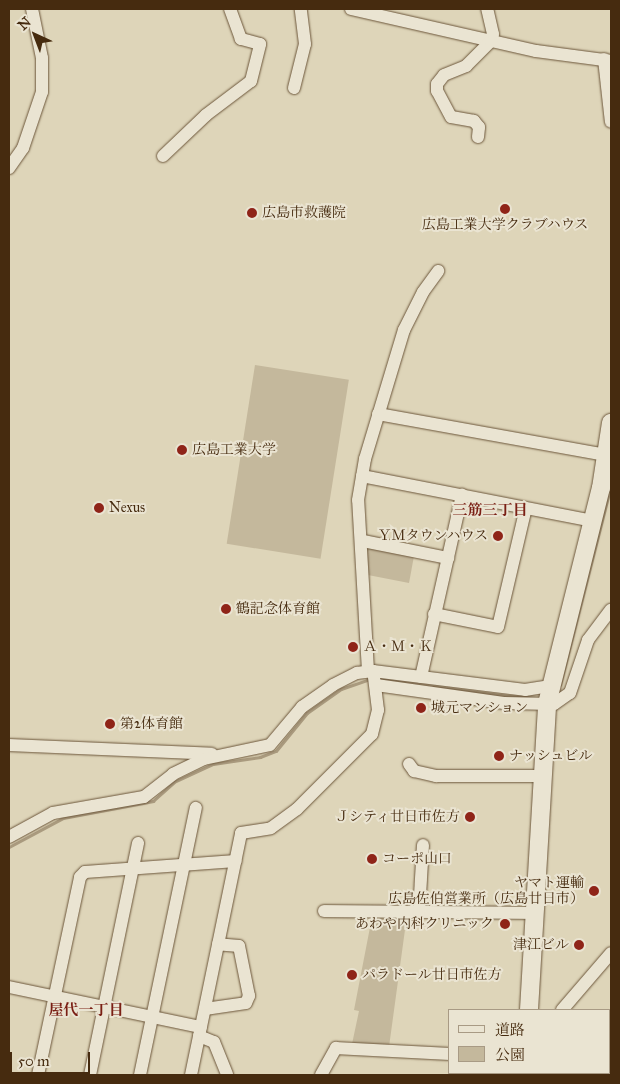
<!DOCTYPE html>
<meta charset="utf-8">
<style>
body{margin:0}
#map{position:relative;width:620px;height:1084px;overflow:hidden;background:#ded5b9;font-family:"IM FELL Great Primer","Noto Serif JP",serif}
div>[style]{position:absolute}
[style*='--x']{left:calc(var(--x)*1px);top:calc(var(--y)*1px);width:calc(var(--w)*1px);rotate:calc(var(--a)*1deg)}
.green>*{inset:0;background:#c4b89c;transform-origin:0 0}
.stream>*{height:3px;margin:-1.5px;padding:0 1.5px;transform-origin:1.5px;border-radius:1.5px;background:#aa9b7f}
.roads{filter:drop-shadow(0 0 1px #6c563a) drop-shadow(0 0 1px #6c563a)}
.street>*{height:12px;margin:-6px;padding:0 6px;transform-origin:6px;border-radius:6px;background:#eae4d2}
.secondary>*{height:18px;margin:-9px;padding:0 9px;transform-origin:9px;border-radius:9px;background:#eae4d2}
.dots>*{width:14px;height:14px;translate:-50% -50%;box-sizing:border-box;border:2px solid #eae4d2;border-radius:50%}
span{translate:-50% -50%;white-space:nowrap;text-align:center;line-height:1.15;-webkit-text-stroke:4px #eae4d2;paint-order:stroke}
.poi-label{font-size:14px;color:#462b0f}
.left{translate:0 -50%;text-align:left}
.right{translate:-100% -50%;text-align:right}
.neighbourhood-label{font-size:15px;color:#7a1f14;font-weight:700}
.frame{position:absolute;inset:0;border:10px solid #462b0f;pointer-events:none}
.legend{position:absolute;left:448px;top:1009px;width:162px;height:65px;box-sizing:border-box;background:#eae4d2;border:1px solid #a89a84;margin:0;padding:6px 9px;list-style:none;font-size:15px;color:#462b0f}
.legend li{display:flex;align-items:center;gap:10px;height:25px}
.legend b{width:25px;border:1px solid #a89a84}
.north{position:absolute;left:10px;top:10px;width:50px;height:50px;-webkit-text-stroke:4px #eae4d2;paint-order:stroke;rotate:317deg;font-size:14px;font-weight:700;line-height:20px;text-align:center;color:#462b0f}
.north::after{content:'';display:block;margin:auto;width:18px;height:22px;background:#462b0f;clip-path:polygon(50% 0,100% 100%,50% 72%,0 100%)}
.scale{position:absolute;left:10px;top:1052px;width:80px;height:22px;box-sizing:border-box;border:2px solid #462b0f;border-top:0;padding-left:6px;font-size:15px;line-height:18px;white-space:nowrap;color:#462b0f;-webkit-text-stroke:4px #eae4d2;paint-order:stroke}
</style>
<div id="map">
<div class="green">
<i style="left:255px;top:365px;width:95px;height:181px;rotate:9deg"></i>
<i style="clip-path:polygon(365px 546px,414px 556px,409px 583px,368px 575px)"></i>
<i style="clip-path:polygon(407px 915px,389px 1047px,352px 1044px,359px 1011px,354px 1010px,372px 917px)"></i>
</div>
<div class="stream">
<i style="--x:560;--y:685;--w:206;--a:-75.7"></i>
<i style="--x:433;--y:687;--w:94;--a:6.7"></i>
<i style="--x:9;--y:847;--w:61;--a:-28.2"></i>
<i style="--x:63;--y:818;--w:92;--a:-10.7"></i>
<i style="--x:153;--y:801;--w:28;--a:-42"></i>
<i style="--x:174;--y:782;--w:43;--a:-24.8"></i>
<i style="--x:213;--y:764;--w:48;--a:-8.5"></i>
<i style="--x:260;--y:757;--w:17;--a:-21"></i>
<i style="--x:276;--y:751;--w:49;--a:-50.8"></i>
<i style="--x:307;--y:713;--w:42;--a:-35.2"></i>
<i style="--x:341;--y:689;--w:28;--a:-19"></i>
</div>
<div class="roads">
<div class="street">
<i style="--x:351;--y:9;--w:190;--a:12.8"></i>
<i style="--x:536;--y:51;--w:76;--a:7.6"></i>
<i style="--x:604;--y:59;--w:63;--a:83.7"></i>
<i style="--x:294;--y:88;--w:45;--a:-76"></i>
<i style="--x:305;--y:44;--w:35;--a:-97"></i>
<i style="--x:478;--y:137;--w:10;--a:-84"></i>
<i style="--x:479;--y:127;--w:8;--a:-130"></i>
<i style="--x:474;--y:121;--w:23;--a:-170"></i>
<i style="--x:451;--y:117;--w:30;--a:-118"></i>
<i style="--x:437;--y:91;--w:7;--a:-90"></i>
<i style="--x:437;--y:84;--w:11;--a:-52"></i>
<i style="--x:444;--y:75;--w:24;--a:-22"></i>
<i style="--x:466;--y:66;--w:35;--a:-45"></i>
<i style="--x:491;--y:41;--w:7;--a:-74"></i>
<i style="--x:493;--y:34;--w:26;--a:-103"></i>
<i style="--x:163;--y:156;--w:59;--a:-43.6"></i>
<i style="--x:206;--y:115;--w:56;--a:-37.1"></i>
<i style="--x:251;--y:81;--w:38;--a:-76"></i>
<i style="--x:260;--y:44;--w:20;--a:-165"></i>
<i style="--x:241;--y:39;--w:32;--a:-110"></i>
<i style="--x:9;--y:168;--w:24;--a:-55"></i>
<i style="--x:23;--y:148;--w:59;--a:-71.3"></i>
<i style="--x:42;--y:92;--w:34;--a:-90"></i>
<i style="--x:42;--y:58;--w:50;--a:-101.5"></i>
<i style="--x:378;--y:414;--w:233;--a:10.2"></i>
<i style="--x:362;--y:476;--w:236;--a:11"></i>
<i style="--x:363;--y:541;--w:87;--a:11.3"></i>
<i style="--x:434;--y:614;--w:65;--a:11.5"></i>
<i style="--x:498;--y:627;--w:122;--a:-76.8"></i>
<i style="--x:368;--y:671;--w:171;--a:-93.3"></i>
<i style="--x:358;--y:500;--w:42;--a:-80.3"></i>
<i style="--x:365;--y:459;--w:135;--a:-73.2"></i>
<i style="--x:404;--y:330;--w:42;--a:-63.4"></i>
<i style="--x:423;--y:292;--w:26;--a:-54"></i>
<i style="--x:421;--y:677;--w:187;--a:-77.3"></i>
<i style="--x:376;--y:685;--w:129;--a:8"></i>
<i style="--x:504;--y:703;--w:50;--a:1.1"></i>
<i style="--x:554;--y:704;--w:19;--a:-35"></i>
<i style="--x:570;--y:693;--w:56;--a:-71.2"></i>
<i style="--x:588;--y:640;--w:38;--a:-53"></i>
<i style="--x:9;--y:745;--w:203;--a:2.5"></i>
<i style="--x:409;--y:764;--w:9;--a:54"></i>
<i style="--x:414;--y:771;--w:23;--a:13"></i>
<i style="--x:436;--y:776;--w:105;--a:0"></i>
<i style="--x:9;--y:837;--w:50;--a:-28.6"></i>
<i style="--x:53;--y:813;--w:92;--a:-10"></i>
<i style="--x:144;--y:797;--w:37;--a:-38"></i>
<i style="--x:173;--y:774;--w:34;--a:-26"></i>
<i style="--x:204;--y:759;--w:67;--a:-12"></i>
<i style="--x:270;--y:745;--w:50;--a:-49.9"></i>
<i style="--x:302;--y:707;--w:38;--a:-35"></i>
<i style="--x:333;--y:685;--w:27;--a:-27"></i>
<i style="--x:357;--y:673;--w:16;--a:-7"></i>
<i style="--x:373;--y:671;--w:153;--a:7.1"></i>
<i style="--x:525;--y:690;--w:26;--a:-9"></i>
<i style="--x:324;--y:911;--w:210;--a:0.5"></i>
<i style="--x:419;--y:912;--w:67;--a:-86.6"></i>
<i style="--x:9;--y:987;--w:196;--a:11.8"></i>
<i style="--x:205;--y:1009;--w:41;--a:-8.3"></i>
<i style="--x:246;--y:1003;--w:8;--a:-67"></i>
<i style="--x:249;--y:996;--w:51;--a:-101.3"></i>
<i style="--x:239;--y:946;--w:21;--a:-175"></i>
<i style="--x:562;--y:1010;--w:75;--a:-49.3"></i>
<i style="--x:199;--y:1036;--w:16;--a:22"></i>
<i style="--x:214;--y:1042;--w:35;--a:68"></i>
<i style="--x:571;--y:1073;--w:3;--a:45"></i>
<i style="--x:38;--y:1075;--w:202;--a:-78"></i>
<i style="--x:80;--y:877;--w:7;--a:-45"></i>
<i style="--x:85;--y:872;--w:151;--a:-4.2"></i>
<i style="--x:90;--y:1075;--w:237;--a:-78.3"></i>
<i style="--x:140;--y:1075;--w:273;--a:-78.2"></i>
<i style="--x:191;--y:1075;--w:247;--a:-78.3"></i>
<i style="--x:241;--y:833;--w:30;--a:-9"></i>
<i style="--x:271;--y:828;--w:32;--a:-36"></i>
<i style="--x:297;--y:809;--w:106;--a:-45"></i>
<i style="--x:372;--y:734;--w:25;--a:-76"></i>
<i style="--x:378;--y:710;--w:39;--a:-97"></i>
<i style="--x:321;--y:1075;--w:31;--a:-61"></i>
<i style="--x:336;--y:1048;--w:113;--a:3"></i>
</div>
<div class="secondary">
<i style="--x:529;--y:1010;--w:307;--a:-86.6"></i>
<i style="--x:547;--y:704;--w:223;--a:-76"></i>
<i style="--x:601;--y:488;--w:66;--a:-81.3"></i>
<i style="--x:512;--y:1075;--w:3;--a:-45"></i>
</div>
</div>
<div class="dots">
<i style="left:505px;top:209px;background:#8f2418"></i>
<i style="left:252px;top:213px;background:#8f2418"></i>
<i style="left:182px;top:450px;background:#8f2418"></i>
<i style="left:99px;top:508px;background:#8f2418"></i>
<i style="left:498px;top:536px;background:#8f2418"></i>
<i style="left:226px;top:609px;background:#8f2418"></i>
<i style="left:353px;top:647px;background:#8f2418"></i>
<i style="left:421px;top:708px;background:#8f2418"></i>
<i style="left:110px;top:724px;background:#8f2418"></i>
<i style="left:499px;top:756px;background:#8f2418"></i>
<i style="left:470px;top:817px;background:#8f2418"></i>
<i style="left:372px;top:859px;background:#8f2418"></i>
<i style="left:594px;top:891px;background:#8f2418"></i>
<i style="left:505px;top:924px;background:#8f2418"></i>
<i style="left:579px;top:945px;background:#8f2418"></i>
<i style="left:352px;top:975px;background:#8f2418"></i>
</div>
<div class="poi-label">
<span class="left" style="left:262px;top:213px">広島市救護院</span>
<span style="left:505px;top:225px">広島工業大学クラブハウス</span>
<span class="left" style="left:192px;top:450px">広島工業大学</span>
<span class="left" style="left:109px;top:508px">Nexus</span>
<span class="right" style="left:488px;top:536px">ＹＭタウンハウス</span>
<span class="left" style="left:236px;top:609px">鶴記念体育館</span>
<span class="left" style="left:363px;top:647px">Ａ・Ｍ・Ｋ</span>
<span class="left" style="left:431px;top:708px">城元マンション</span>
<span class="left" style="left:120px;top:724px">第2体育館</span>
<span class="left" style="left:509px;top:756px">ナッシュビル</span>
<span class="right" style="left:460px;top:817px">Ｊシティ廿日市佐方</span>
<span class="left" style="left:382px;top:859px">コーポ山口</span>
<span class="right" style="left:584px;top:891px">ヤマト運輸<br>広島佐伯営業所（広島廿日市）</span>
<span class="right" style="left:494px;top:924px">あわや内科クリニック</span>
<span class="right" style="left:569px;top:945px">津江ビル</span>
<span class="left" style="left:362px;top:975px">パラドール廿日市佐方</span>
</div>
<div class="neighbourhood-label">
<span style="left:490px;top:511px">三筋三丁目</span>
<span style="left:86px;top:1011px">屋代一丁目</span>
</div>
<div class="frame"></div>
<ul class="legend">
<li><b style="height:6px;background:#eae4d2"></b>道路</li>
<li><b style="height:14px;background:#c4b89c"></b>公園</li>
</ul>
<div class="north">N</div>
<div class="scale">50 m</div>
</div>
